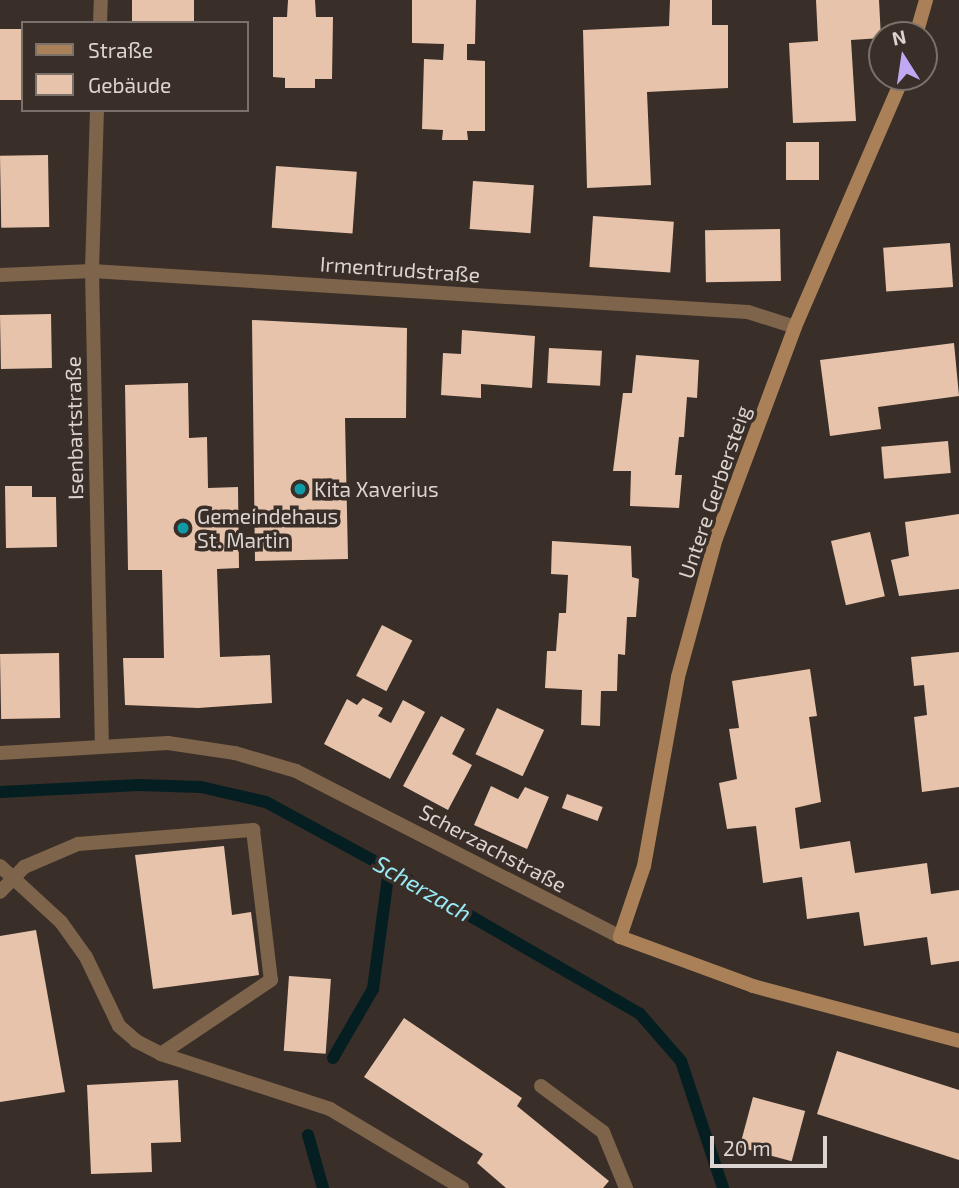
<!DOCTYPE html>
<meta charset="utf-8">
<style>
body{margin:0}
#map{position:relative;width:959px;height:1188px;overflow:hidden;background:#392f28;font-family:"Exo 2",sans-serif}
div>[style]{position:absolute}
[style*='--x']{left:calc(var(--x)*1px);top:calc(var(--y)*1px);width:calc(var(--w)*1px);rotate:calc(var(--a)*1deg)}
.stream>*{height:12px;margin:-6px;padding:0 6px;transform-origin:6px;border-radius:6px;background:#051e22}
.building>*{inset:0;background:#e7c3ac;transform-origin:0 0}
.lane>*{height:14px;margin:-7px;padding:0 7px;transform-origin:7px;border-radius:7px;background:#7e644b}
.street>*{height:14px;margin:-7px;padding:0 7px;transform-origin:7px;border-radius:7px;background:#7e644b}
.secondary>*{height:14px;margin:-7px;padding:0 7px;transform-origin:7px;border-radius:7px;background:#a98057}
.dots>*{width:19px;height:19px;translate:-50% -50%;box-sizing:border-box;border:4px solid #392f28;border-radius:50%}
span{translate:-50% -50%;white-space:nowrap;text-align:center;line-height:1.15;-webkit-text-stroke:7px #392f28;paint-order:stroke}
.street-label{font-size:21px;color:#dbd4d0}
.poi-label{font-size:21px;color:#dbd4d0}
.left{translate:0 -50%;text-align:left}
.water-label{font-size:23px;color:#98ebf7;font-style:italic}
.legend{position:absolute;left:21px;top:21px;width:228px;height:91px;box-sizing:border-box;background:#392f28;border:2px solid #7a716b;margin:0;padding:9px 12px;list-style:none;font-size:21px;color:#dbd4d0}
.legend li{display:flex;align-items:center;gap:14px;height:35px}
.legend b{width:35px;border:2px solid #7a716b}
.north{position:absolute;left:868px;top:21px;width:70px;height:70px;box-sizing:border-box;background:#392f28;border:2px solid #7a716b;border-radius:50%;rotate:348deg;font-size:19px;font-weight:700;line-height:28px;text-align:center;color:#dbd4d0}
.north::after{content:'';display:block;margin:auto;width:24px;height:32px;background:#bfa9f4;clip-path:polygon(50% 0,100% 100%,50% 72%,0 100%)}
.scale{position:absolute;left:710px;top:1136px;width:117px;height:32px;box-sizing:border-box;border:4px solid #dbd4d0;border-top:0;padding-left:9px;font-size:21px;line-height:24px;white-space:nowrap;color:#dbd4d0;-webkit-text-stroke:5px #392f28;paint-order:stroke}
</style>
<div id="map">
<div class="stream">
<i style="--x:0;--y:792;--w:139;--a:-2.9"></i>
<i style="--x:139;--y:785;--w:62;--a:1.8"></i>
<i style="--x:201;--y:787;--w:67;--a:13"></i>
<i style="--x:266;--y:802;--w:140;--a:28.6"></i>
<i style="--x:389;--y:869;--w:290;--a:30"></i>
<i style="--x:640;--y:1014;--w:62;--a:48.9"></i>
<i style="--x:681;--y:1061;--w:134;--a:71.7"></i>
<i style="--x:333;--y:1058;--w:80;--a:-59.9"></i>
<i style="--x:373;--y:989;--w:121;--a:-82.4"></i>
<i style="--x:308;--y:1135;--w:55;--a:74.2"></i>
</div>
<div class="building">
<i style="left:132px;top:0;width:62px;height:22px"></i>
<i style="clip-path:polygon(288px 0,315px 0,316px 17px,333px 17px,332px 79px,315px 79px,315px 88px,285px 88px,285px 78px,273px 77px,273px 17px,287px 17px)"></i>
<i style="clip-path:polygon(412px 0,476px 0,475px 44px,467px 44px,467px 60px,485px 61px,485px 131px,467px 131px,468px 140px,442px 140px,443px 130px,422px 129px,424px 59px,443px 60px,444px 44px,412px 43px)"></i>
<i style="clip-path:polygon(670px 0,712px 0,712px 25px,728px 25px,728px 88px,647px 92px,651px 185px,587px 188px,583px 30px,669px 26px)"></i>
<i style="clip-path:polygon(816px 0,879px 0,881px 38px,851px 40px,856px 121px,793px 123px,789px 43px,818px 41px)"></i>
<i style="left:0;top:29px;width:23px;height:71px"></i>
<i style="left:786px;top:142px;width:33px;height:38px"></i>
<i style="left:48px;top:155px;width:72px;height:48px;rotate:89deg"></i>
<i style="left:276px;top:166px;width:81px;height:62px;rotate:4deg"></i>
<i style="left:473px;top:181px;width:61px;height:48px;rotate:4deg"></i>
<i style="left:593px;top:216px;width:81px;height:51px;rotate:4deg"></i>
<i style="left:780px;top:229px;width:52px;height:75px;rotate:89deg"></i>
<i style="left:950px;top:243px;width:44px;height:67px;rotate:86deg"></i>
<i style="left:51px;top:314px;width:54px;height:51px;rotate:89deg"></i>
<i style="clip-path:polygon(252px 320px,407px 328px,406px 418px,345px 418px,348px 559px,255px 561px)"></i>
<i style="clip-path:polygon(462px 330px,535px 336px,532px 388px,481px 384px,481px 398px,441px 395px,443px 353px,461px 354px)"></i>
<i style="clip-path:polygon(954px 343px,959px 396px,878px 407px,881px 429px,830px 436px,820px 360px)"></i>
<i style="left:549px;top:348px;width:53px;height:35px;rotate:3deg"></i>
<i style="clip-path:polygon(636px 355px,699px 360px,697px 398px,687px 397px,684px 437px,679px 437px,675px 475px,682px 475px,679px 508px,630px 506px,631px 471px,613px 471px,623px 393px,632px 393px)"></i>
<i style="clip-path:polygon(188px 383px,189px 438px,207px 437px,208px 488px,238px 487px,239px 568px,217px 569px,220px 657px,270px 655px,272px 703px,198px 708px,125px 705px,123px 658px,164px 658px,162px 570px,128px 570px,125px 385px)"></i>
<i style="left:948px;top:441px;width:32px;height:67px;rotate:85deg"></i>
<i style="clip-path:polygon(5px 486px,32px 486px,32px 497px,56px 497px,57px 547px,6px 548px)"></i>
<i style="clip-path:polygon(959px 514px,959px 589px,899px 596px,891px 560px,909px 556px,905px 522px)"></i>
<i style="left:870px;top:532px;width:66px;height:40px;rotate:77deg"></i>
<i style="clip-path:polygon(552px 541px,631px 546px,632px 577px,639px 579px,636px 617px,627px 617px,625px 655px,618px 654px,617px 691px,601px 691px,600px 726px,581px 725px,582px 690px,545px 688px,547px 651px,556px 651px,559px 613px,566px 613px,568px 575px,551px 574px)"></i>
<i style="left:382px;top:625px;width:34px;height:57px;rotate:27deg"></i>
<i style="clip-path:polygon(959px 652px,959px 787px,922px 792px,914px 717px,927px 715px,924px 685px,914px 686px,911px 657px)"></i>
<i style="left:59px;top:653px;width:65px;height:59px;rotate:89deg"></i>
<i style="clip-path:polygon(810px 669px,817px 716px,809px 717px,821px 802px,795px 808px,800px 849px,850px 841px,855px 873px,927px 863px,931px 894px,959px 890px,959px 961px,931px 965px,927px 937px,864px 946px,859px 912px,807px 919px,802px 877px,763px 883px,756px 826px,727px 829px,719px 783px,737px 779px,729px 729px,739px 728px,732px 681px)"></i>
<i style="clip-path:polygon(363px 698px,383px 708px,378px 716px,391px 723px,403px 700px,425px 712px,390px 779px,324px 744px,347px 699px,357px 705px)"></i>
<i style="left:497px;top:708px;width:52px;height:51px;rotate:25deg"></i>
<i style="clip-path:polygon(441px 716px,465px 729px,452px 754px,472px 765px,448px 810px,403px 786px)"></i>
<i style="clip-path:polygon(491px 786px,518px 799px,525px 787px,549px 797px,527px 849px,474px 825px)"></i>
<i style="left:567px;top:794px;width:38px;height:15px;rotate:20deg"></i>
<i style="clip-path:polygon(224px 846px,232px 915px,251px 912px,259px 975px,153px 989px,135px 855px)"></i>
<i style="clip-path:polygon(36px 930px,65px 1092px,0 1102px,0 936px)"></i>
<i style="left:289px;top:976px;width:42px;height:75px;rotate:4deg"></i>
<i style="clip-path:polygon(404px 1018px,522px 1098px,517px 1106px,609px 1181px,603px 1188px,506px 1188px,477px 1163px,483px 1154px,364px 1077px)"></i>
<i style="clip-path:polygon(837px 1051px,959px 1090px,959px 1160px,817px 1114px)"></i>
<i style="clip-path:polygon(178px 1080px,181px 1142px,151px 1143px,152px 1172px,91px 1174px,87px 1085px)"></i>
<i style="left:753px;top:1097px;width:54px;height:52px;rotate:15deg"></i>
</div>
<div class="lane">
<i style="--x:0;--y:866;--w:83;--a:42.6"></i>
<i style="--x:61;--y:922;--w:43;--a:54.5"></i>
<i style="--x:86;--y:957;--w:76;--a:64.4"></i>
<i style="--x:119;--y:1026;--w:23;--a:41"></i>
<i style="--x:136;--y:1041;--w:28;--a:27"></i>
<i style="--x:161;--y:1054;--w:178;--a:18"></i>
<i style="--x:330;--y:1109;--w:154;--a:30.9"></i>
<i style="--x:0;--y:892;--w:35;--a:-46"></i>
<i style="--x:24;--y:867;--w:59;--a:-23.1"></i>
<i style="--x:78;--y:844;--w:176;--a:-4.6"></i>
<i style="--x:253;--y:830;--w:151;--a:83.2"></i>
<i style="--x:271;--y:980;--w:133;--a:146.1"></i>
<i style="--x:541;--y:1086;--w:77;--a:36.6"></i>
<i style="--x:603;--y:1132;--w:61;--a:67.7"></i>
</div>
<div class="street">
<i style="--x:100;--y:23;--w:23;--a:-88"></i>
<i style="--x:97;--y:110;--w:161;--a:91.8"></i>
<i style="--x:92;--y:271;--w:474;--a:88.8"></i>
<i style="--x:0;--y:275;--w:92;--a:-2.5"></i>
<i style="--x:92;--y:271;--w:657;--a:3.58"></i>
<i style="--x:748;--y:312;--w:49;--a:17.7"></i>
<i style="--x:0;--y:753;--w:168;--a:-3.4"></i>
<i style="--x:168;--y:743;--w:68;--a:8.5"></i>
<i style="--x:235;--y:753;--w:64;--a:16.4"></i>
<i style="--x:296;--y:771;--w:364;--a:27.1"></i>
</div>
<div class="secondary">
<i style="--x:916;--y:35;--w:36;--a:-74"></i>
<i style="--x:903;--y:77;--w:272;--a:113.4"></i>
<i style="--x:795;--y:327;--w:225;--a:110.5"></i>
<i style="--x:716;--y:538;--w:144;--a:105.3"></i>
<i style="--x:678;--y:677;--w:192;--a:100.2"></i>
<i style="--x:644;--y:866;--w:75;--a:108.7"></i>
<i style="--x:620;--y:937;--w:142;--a:20.2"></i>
<i style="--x:753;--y:986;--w:213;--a:14.9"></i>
</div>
<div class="dots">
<i style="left:300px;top:489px;background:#0f9aa8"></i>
<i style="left:183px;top:528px;background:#0f9aa8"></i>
</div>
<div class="street-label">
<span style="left:400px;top:269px;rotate:4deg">Irmentrudstraße</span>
<span style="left:74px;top:428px;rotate:-91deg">Isenbartstraße</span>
<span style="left:714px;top:492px;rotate:-71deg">Untere Gerbersteig</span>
<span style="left:493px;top:848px;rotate:28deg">Scherzachstraße</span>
</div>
<div class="poi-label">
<span class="left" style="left:314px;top:489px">Kita Xaverius</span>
<span class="left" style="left:197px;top:528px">Gemeindehaus<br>St. Martin</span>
</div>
<div class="water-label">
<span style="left:423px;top:888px;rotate:30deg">Scherzach</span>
</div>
<ul class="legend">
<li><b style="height:9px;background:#a98057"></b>Straße</li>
<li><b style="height:19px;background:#e7c3ac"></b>Gebäude</li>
</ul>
<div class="north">N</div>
<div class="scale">20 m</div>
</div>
